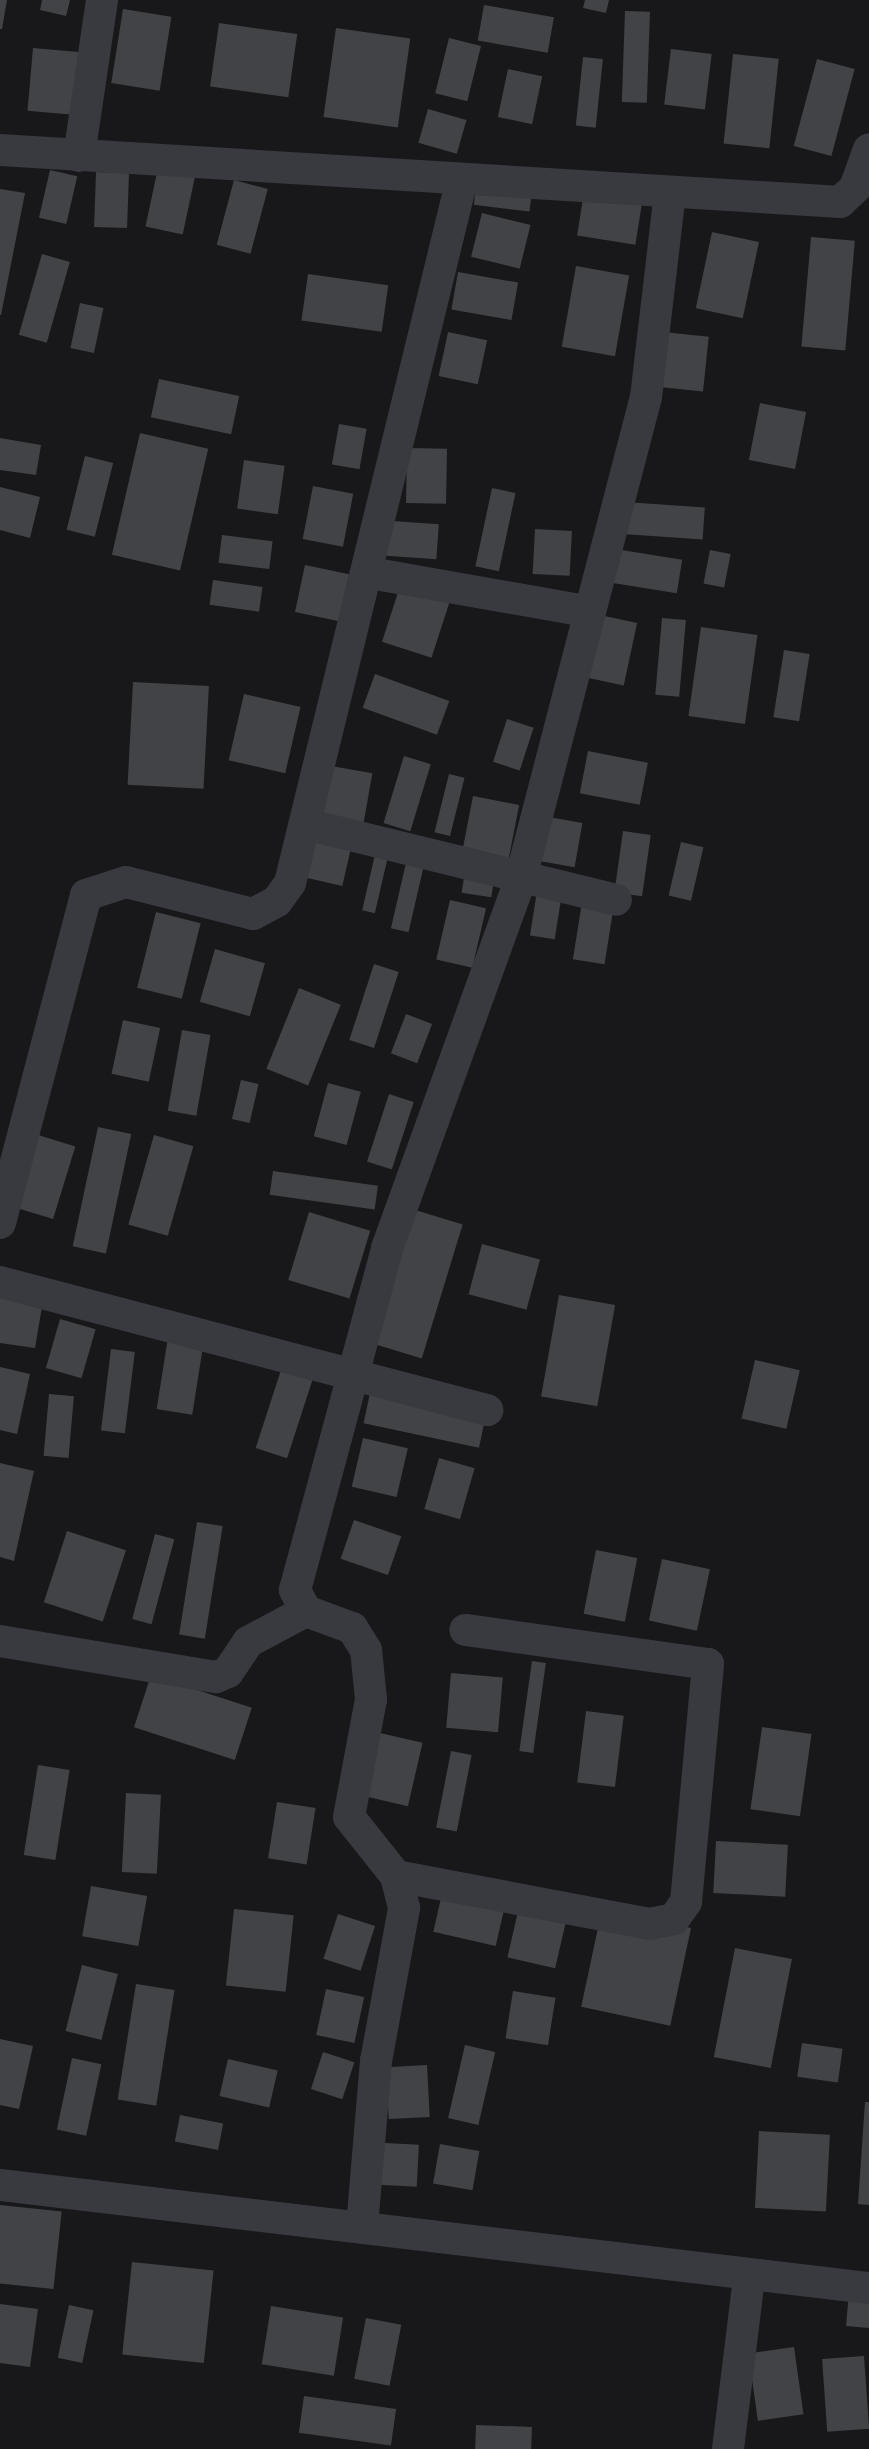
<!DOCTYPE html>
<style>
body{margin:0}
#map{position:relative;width:869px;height:2449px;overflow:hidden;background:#18181a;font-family:Karla,sans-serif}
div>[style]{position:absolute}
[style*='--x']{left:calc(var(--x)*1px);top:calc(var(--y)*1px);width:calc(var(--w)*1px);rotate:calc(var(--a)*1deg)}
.building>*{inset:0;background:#424347;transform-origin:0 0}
.minor>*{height:32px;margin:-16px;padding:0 16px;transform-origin:16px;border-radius:16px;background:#383a40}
span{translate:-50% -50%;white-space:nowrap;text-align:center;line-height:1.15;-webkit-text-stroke:6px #131315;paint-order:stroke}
</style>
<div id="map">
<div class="building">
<i style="clip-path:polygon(0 0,7px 0,2px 29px,0 29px)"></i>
<i style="clip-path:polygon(42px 0,70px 0,66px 16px,40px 10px)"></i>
<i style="clip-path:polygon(585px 0,609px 0,606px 13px,583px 8px)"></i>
<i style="left:484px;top:5px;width:71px;height:36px;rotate:10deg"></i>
<i style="left:123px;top:9px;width:49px;height:75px;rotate:9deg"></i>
<i style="left:625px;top:11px;width:25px;height:91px;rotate:2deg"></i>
<i style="left:219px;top:23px;width:79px;height:64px;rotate:8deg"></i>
<i style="left:336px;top:28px;width:75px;height:90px;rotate:8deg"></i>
<i style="left:449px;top:38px;width:33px;height:57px;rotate:14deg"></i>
<i style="left:33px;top:48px;width:46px;height:63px;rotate:5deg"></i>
<i style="left:671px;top:49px;width:41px;height:56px;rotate:7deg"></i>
<i style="left:733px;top:54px;width:46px;height:90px;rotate:6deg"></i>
<i style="left:583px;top:57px;width:20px;height:69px;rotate:6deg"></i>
<i style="left:817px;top:59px;width:39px;height:90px;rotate:15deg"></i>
<i style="left:508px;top:69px;width:35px;height:49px;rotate:12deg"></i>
<i style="left:428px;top:109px;width:40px;height:35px;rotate:16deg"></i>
<i style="left:159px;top:163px;width:38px;height:65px;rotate:12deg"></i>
<i style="left:50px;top:170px;width:28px;height:49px;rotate:13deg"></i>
<i style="left:478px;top:171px;width:56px;height:34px;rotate:7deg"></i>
<i style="left:96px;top:172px;width:33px;height:55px;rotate:2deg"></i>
<i style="left:234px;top:180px;width:35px;height:67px;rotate:15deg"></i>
<i style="clip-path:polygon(0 189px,25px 193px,1px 315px,0 315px)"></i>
<i style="left:584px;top:192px;width:59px;height:44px;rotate:9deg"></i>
<i style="left:482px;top:213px;width:50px;height:45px;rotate:14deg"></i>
<i style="left:712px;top:232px;width:48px;height:78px;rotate:12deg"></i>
<i style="left:811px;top:237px;width:44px;height:110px;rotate:5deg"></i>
<i style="left:42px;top:254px;width:29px;height:84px;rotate:16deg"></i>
<i style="left:576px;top:266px;width:54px;height:82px;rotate:10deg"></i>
<i style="left:458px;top:272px;width:61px;height:38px;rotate:10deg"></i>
<i style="left:308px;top:274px;width:81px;height:47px;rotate:8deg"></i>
<i style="left:80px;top:303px;width:24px;height:46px;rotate:12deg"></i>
<i style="left:448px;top:332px;width:40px;height:45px;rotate:12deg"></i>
<i style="left:663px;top:332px;width:46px;height:55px;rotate:6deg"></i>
<i style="left:159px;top:379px;width:82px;height:39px;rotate:12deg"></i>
<i style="left:760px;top:403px;width:47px;height:58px;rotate:11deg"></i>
<i style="left:339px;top:424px;width:28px;height:41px;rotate:10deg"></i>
<i style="left:140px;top:433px;width:70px;height:125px;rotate:13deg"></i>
<i style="clip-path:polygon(0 438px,41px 445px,36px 475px,0 470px)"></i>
<i style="left:407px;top:448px;width:40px;height:55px;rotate:1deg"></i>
<i style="left:85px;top:456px;width:29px;height:76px;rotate:14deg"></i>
<i style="left:244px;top:460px;width:41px;height:49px;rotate:8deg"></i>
<i style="left:313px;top:486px;width:41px;height:54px;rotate:11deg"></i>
<i style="clip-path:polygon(0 487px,40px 497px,30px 538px,0 530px)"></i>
<i style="left:492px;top:488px;width:24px;height:80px;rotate:12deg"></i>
<i style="left:625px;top:502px;width:80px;height:32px;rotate:4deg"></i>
<i style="left:364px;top:519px;width:75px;height:35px;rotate:4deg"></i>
<i style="left:535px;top:529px;width:37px;height:45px;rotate:3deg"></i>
<i style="left:222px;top:535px;width:51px;height:28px;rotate:7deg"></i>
<i style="left:615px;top:549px;width:68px;height:34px;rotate:9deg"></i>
<i style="left:710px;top:550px;width:21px;height:34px;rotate:11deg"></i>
<i style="left:305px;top:565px;width:45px;height:48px;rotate:12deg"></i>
<i style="left:403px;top:577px;width:52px;height:68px;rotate:18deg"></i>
<i style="left:213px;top:580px;width:50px;height:25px;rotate:8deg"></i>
<i style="left:595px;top:614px;width:43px;height:64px;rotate:12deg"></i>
<i style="left:662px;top:618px;width:24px;height:77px;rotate:5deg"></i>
<i style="left:701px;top:627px;width:57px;height:90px;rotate:8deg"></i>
<i style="left:784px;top:650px;width:26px;height:68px;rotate:9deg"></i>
<i style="left:375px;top:674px;width:79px;height:36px;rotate:20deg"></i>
<i style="left:133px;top:682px;width:76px;height:103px;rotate:3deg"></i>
<i style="left:244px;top:694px;width:58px;height:68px;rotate:13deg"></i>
<i style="left:507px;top:719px;width:28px;height:45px;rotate:18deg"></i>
<i style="left:588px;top:751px;width:61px;height:43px;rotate:11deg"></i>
<i style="left:404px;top:756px;width:28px;height:70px;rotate:17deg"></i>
<i style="left:331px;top:766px;width:42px;height:52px;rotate:10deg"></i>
<i style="left:449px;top:774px;width:16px;height:60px;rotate:14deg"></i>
<i style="left:473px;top:796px;width:47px;height:54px;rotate:11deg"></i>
<i style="left:543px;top:816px;width:40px;height:45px;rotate:10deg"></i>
<i style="left:317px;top:831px;width:37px;height:48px;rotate:13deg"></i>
<i style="left:623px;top:831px;width:28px;height:62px;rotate:8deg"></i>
<i style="left:681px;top:842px;width:23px;height:55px;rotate:13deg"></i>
<i style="left:377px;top:846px;width:13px;height:66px;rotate:13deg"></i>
<i style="left:406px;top:863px;width:18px;height:67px;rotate:13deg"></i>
<i style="left:466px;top:865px;width:30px;height:28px;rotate:9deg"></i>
<i style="left:537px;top:891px;width:25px;height:45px;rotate:9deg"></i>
<i style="left:450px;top:900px;width:37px;height:61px;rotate:13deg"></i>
<i style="left:582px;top:902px;width:32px;height:58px;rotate:9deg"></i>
<i style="left:156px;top:912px;width:46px;height:78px;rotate:14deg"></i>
<i style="left:215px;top:949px;width:52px;height:55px;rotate:16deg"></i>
<i style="left:374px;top:964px;width:26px;height:80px;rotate:18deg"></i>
<i style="left:299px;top:988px;width:45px;height:87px;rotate:22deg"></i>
<i style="left:406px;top:1014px;width:28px;height:42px;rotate:21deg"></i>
<i style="left:123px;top:1020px;width:38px;height:55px;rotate:12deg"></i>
<i style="left:182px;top:1030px;width:29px;height:82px;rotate:10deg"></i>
<i style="left:241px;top:1080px;width:18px;height:40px;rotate:13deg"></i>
<i style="left:328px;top:1083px;width:34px;height:55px;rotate:15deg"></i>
<i style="left:389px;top:1094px;width:26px;height:71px;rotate:18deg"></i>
<i style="left:98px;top:1127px;width:34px;height:122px;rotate:12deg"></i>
<i style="left:38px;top:1135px;width:39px;height:76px;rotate:17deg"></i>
<i style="left:154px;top:1135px;width:41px;height:93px;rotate:16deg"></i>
<i style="left:273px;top:1171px;width:106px;height:24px;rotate:8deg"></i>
<i style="left:412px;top:1209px;width:53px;height:140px;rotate:17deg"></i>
<i style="left:309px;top:1212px;width:64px;height:71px;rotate:17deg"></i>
<i style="left:482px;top:1244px;width:60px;height:52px;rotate:15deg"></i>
<i style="clip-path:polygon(0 1294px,43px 1301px,35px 1348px,0 1343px)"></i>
<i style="left:559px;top:1295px;width:57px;height:103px;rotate:10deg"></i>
<i style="left:60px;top:1319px;width:37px;height:51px;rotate:16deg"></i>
<i style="left:169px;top:1331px;width:36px;height:79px;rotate:9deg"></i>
<i style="left:111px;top:1349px;width:24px;height:82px;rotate:7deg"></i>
<i style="left:755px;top:1360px;width:46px;height:60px;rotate:13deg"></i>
<i style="clip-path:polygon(0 1367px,30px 1374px,17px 1434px,0 1430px)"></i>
<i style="left:281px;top:1370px;width:33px;height:82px;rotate:18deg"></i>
<i style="left:370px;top:1393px;width:118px;height:31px;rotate:12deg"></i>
<i style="left:49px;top:1394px;width:25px;height:62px;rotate:5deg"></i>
<i style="left:363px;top:1438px;width:46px;height:50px;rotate:13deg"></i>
<i style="left:439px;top:1458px;width:37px;height:53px;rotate:16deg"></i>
<i style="clip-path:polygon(0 1463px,34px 1471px,14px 1561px,0 1557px)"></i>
<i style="left:354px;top:1520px;width:50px;height:41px;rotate:19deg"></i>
<i style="left:197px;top:1522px;width:26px;height:114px;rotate:9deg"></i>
<i style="left:67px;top:1531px;width:62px;height:75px;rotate:18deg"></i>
<i style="left:155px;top:1534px;width:20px;height:88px;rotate:15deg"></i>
<i style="left:596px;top:1550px;width:42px;height:65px;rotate:11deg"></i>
<i style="left:662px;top:1559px;width:49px;height:63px;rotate:12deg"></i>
<i style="left:532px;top:1661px;width:14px;height:91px;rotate:8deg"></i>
<i style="left:451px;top:1673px;width:52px;height:55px;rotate:5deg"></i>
<i style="left:151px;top:1675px;width:106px;height:55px;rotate:18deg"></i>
<i style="left:586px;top:1711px;width:38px;height:72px;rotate:7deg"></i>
<i style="left:762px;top:1727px;width:50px;height:83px;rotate:8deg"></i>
<i style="left:367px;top:1730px;width:57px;height:65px;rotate:13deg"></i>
<i style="left:451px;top:1751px;width:21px;height:78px;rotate:11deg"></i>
<i style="left:38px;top:1765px;width:32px;height:91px;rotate:9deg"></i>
<i style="left:126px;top:1793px;width:35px;height:79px;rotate:3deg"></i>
<i style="left:277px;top:1802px;width:39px;height:57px;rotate:9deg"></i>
<i style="left:716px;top:1841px;width:72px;height:52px;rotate:3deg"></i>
<i style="left:445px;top:1881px;width:64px;height:52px;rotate:13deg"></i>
<i style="left:91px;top:1886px;width:57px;height:51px;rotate:10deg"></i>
<i style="left:522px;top:1894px;width:49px;height:65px;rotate:13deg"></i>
<i style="left:234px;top:1909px;width:60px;height:77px;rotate:6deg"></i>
<i style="left:602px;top:1909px;width:91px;height:100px;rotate:12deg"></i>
<i style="left:338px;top:1914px;width:39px;height:47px;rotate:18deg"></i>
<i style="left:735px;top:1948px;width:58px;height:111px;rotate:11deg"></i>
<i style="left:82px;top:1965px;width:37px;height:68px;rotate:14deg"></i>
<i style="left:136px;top:1984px;width:39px;height:117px;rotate:9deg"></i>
<i style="left:326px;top:1989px;width:39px;height:47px;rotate:12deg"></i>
<i style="left:513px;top:1991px;width:43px;height:48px;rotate:9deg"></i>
<i style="clip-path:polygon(0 2039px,33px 2046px,19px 2109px,0 2105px)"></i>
<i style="left:802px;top:2043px;width:41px;height:34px;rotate:8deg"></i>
<i style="left:465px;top:2045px;width:31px;height:75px;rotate:13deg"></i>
<i style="left:323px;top:2052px;width:33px;height:39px;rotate:18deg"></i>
<i style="left:72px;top:2058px;width:30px;height:73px;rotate:12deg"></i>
<i style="left:228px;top:2059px;width:51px;height:38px;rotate:13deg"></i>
<i style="left:427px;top:2065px;width:52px;height:41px;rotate:87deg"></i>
<i style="clip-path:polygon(865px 2102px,869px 2102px,869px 2205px,858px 2204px)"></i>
<i style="left:180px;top:2115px;width:44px;height:27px;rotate:11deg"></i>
<i style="left:759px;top:2131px;width:71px;height:77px;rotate:3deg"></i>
<i style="left:366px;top:2142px;width:53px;height:42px;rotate:3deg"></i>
<i style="left:440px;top:2144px;width:40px;height:40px;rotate:10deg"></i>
<i style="left:0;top:2205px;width:62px;height:78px;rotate:6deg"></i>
<i style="left:132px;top:2262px;width:82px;height:93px;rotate:6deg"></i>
<i style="clip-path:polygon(849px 2292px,869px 2293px,869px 2328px,846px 2326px)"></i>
<i style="clip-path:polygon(0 2304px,38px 2309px,30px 2367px,0 2363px)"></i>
<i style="left:69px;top:2305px;width:25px;height:54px;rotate:12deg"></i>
<i style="left:271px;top:2306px;width:73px;height:59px;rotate:9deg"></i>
<i style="left:366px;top:2318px;width:36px;height:62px;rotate:11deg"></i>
<i style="left:794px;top:2347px;width:68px;height:46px;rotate:82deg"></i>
<i style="left:864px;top:2356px;width:73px;height:42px;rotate:86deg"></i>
<i style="left:304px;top:2396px;width:93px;height:37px;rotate:8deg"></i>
<i style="left:476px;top:2425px;width:56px;height:24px;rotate:2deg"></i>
</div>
<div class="minor">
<i style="--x:0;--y:150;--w:842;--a:3.54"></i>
<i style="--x:840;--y:202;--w:21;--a:-43"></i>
<i style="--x:855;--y:188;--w:41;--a:-70.3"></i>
<i style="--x:79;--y:156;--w:158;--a:-81.6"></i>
<i style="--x:370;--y:573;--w:219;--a:10"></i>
<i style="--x:305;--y:824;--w:320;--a:13.7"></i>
<i style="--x:0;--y:1223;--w:339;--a:-75.3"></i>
<i style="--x:86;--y:895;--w:42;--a:-18"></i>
<i style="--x:126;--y:882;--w:131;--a:14.1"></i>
<i style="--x:253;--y:914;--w:27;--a:-28"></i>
<i style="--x:277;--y:901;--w:22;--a:-54"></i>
<i style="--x:290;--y:883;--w:725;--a:-76.27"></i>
<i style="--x:0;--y:1282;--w:504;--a:14.73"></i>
<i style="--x:0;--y:1641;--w:219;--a:9.5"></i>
<i style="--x:216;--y:1677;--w:13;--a:-23"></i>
<i style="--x:228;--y:1672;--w:36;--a:-56"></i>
<i style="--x:248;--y:1642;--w:66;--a:-28.1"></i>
<i style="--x:396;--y:1876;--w:258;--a:10.7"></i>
<i style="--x:649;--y:1924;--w:25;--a:-11"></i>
<i style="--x:674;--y:1919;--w:21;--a:-55"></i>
<i style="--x:686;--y:1902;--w:239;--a:-84.7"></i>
<i style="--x:708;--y:1664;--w:245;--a:-172"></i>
<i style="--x:0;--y:2185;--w:875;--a:6.76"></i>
<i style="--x:362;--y:2227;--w:167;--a:-85.2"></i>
<i style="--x:376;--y:2061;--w:156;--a:-79.6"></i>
<i style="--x:404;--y:1908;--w:33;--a:-104"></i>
<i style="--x:396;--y:1876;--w:75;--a:-128.5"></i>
<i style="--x:349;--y:1817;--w:120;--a:-79.4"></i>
<i style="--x:371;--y:1699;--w:49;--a:-95.8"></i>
<i style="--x:366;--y:1650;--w:26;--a:-122"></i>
<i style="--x:352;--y:1628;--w:49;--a:-159.7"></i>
<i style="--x:306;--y:1611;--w:24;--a:-118"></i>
<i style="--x:295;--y:1590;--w:354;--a:-74.9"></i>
<i style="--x:387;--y:1248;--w:390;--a:-70.1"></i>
<i style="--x:520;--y:881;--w:500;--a:-75.41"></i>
<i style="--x:646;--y:397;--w:205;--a:-83.3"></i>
<i style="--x:728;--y:2449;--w:172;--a:-83"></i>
</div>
</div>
